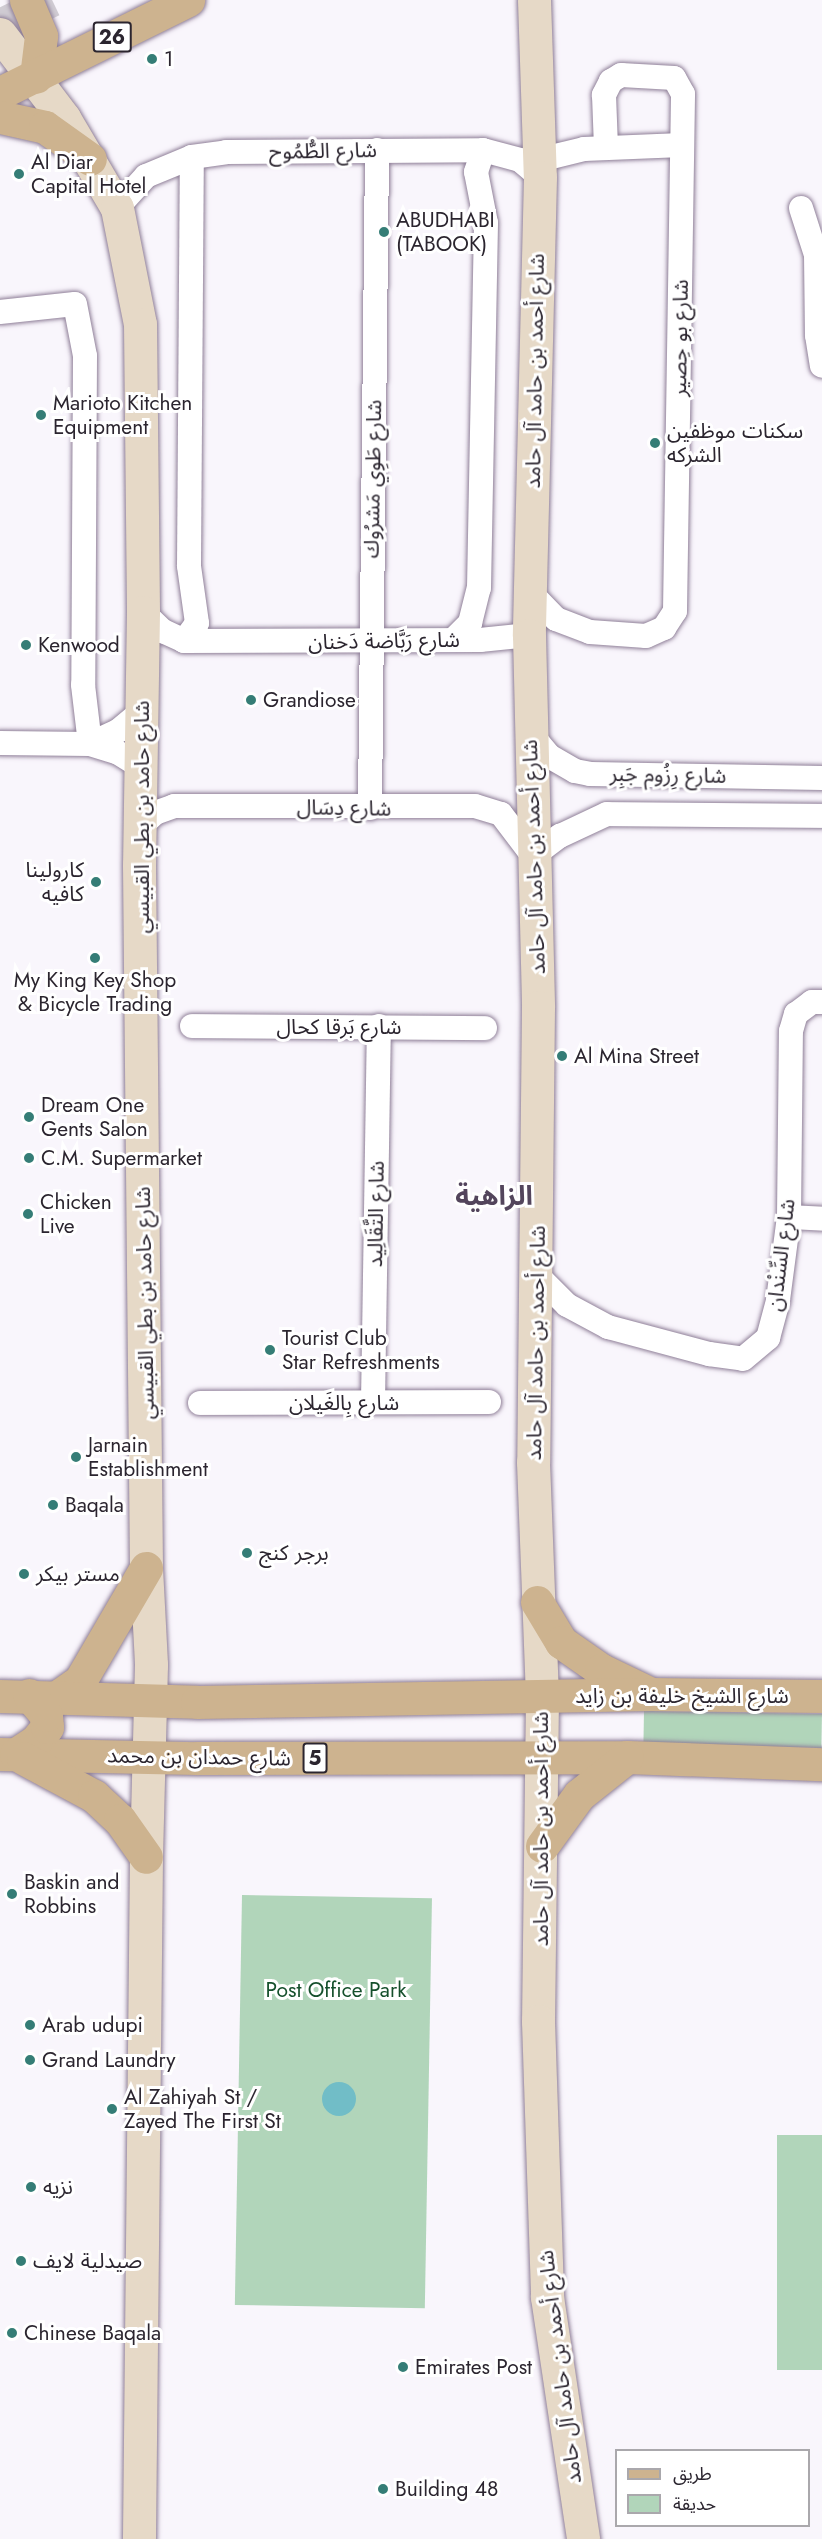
<!DOCTYPE html>
<meta charset="utf-8">
<style>
body{margin:0}
#map{position:relative;width:822px;height:2539px;overflow:hidden;background:#f9f6fc;font-family:Jost,"Noto Sans Arabic",sans-serif}
div>[style]{position:absolute}
[style*='--x']{left:calc(var(--x)*1px);top:calc(var(--y)*1px);width:calc(var(--w)*1px);rotate:calc(var(--a)*1deg)}
.green>*{inset:0;background:#b1d5ba;transform-origin:0 0}
.water>*{inset:0;background:#71bdc7}
.round{border-radius:50%}
.highway-tunnel>*{height:33px;margin-top:-16.5px;transform-origin:0;background:repeating-linear-gradient(90deg,#d0ccd3 0 33px,transparent 0 49px)}
.roads{filter:drop-shadow(0 0 2px #8f7f98) drop-shadow(0 0 2px #8f7f98)}
.street>*{height:24px;margin:-12px;padding:0 12px;transform-origin:12px;border-radius:12px;background:#fff}
.secondary>*{height:33px;margin:-16.5px;padding:0 16.5px;transform-origin:16.5px;border-radius:16.5px;background:#e6d9c7}
.primary>*{height:33px;margin:-16.5px;padding:0 16.5px;transform-origin:16.5px;border-radius:16.5px;background:#cdb38f}
.dots>*{width:16px;height:16px;translate:-50% -50%;box-sizing:border-box;border:3px solid #fff;border-radius:50%}
span{translate:-50% -50%;white-space:nowrap;text-align:center;line-height:1.15;-webkit-text-stroke:6px #fff;paint-order:stroke}
.shield-label span{padding:2px 4px;background:#fff;border:2px solid;border-radius:4px;-webkit-text-stroke-width:0}
.shield-label{font-size:20px;color:#2b252f;font-weight:700}
.poi-label{font-size:21px;color:#2b252f}
.left{translate:0 -50%;text-align:left}
.right{translate:-100% -50%;text-align:right}
.street-label{font-size:21px;color:#2b252f}
.park-label{font-size:21px;color:#15502c}
.district-label{font-size:27px;color:#53455c;font-weight:700}
.legend{position:absolute;left:615px;top:2449px;width:195px;height:78px;box-sizing:border-box;background:#fff;border:2px solid #aaa8ac;margin:0;padding:8px 10px;list-style:none;font-size:18px;color:#2b252f}
.legend li{display:flex;align-items:center;gap:12px;height:30px}
.legend b{width:30px;border:2px solid #aaa8ac}
</style>
<div id="map">
<div class="green">
<i style="left:644px;top:1711px;width:178px;height:34px;rotate:1deg"></i>
<i style="left:242px;top:1895px;width:190px;height:410px;rotate:1deg"></i>
<i style="left:777px;top:2135px;width:45px;height:235px"></i>
</div>
<div class="water">
<i class="round" style="left:322px;top:2082px;width:34px;height:34px"></i>
</div>
<div class="highway-tunnel">
<i style="--x:0;--y:25;--w:58;--a:-25.7"></i>
</div>
<div class="roads">
<div class="street">
<i style="--x:539;--y:160;--w:46;--a:-13.7"></i>
<i style="--x:584;--y:149;--w:98;--a:-2.3"></i>
<i style="--x:117;--y:208;--w:43;--a:-47.8"></i>
<i style="--x:146;--y:176;--w:50;--a:-22.4"></i>
<i style="--x:192;--y:157;--w:34;--a:-8"></i>
<i style="--x:226;--y:152;--w:257;--a:-0.4"></i>
<i style="--x:483;--y:150;--w:38;--a:15"></i>
<i style="--x:520;--y:160;--w:26;--a:40"></i>
<i style="--x:801;--y:208;--w:49;--a:72.3"></i>
<i style="--x:816;--y:255;--w:80;--a:89.3"></i>
<i style="--x:817;--y:335;--w:31;--a:81"></i>
<i style="--x:0;--y:312;--w:75;--a:-6.1"></i>
<i style="--x:75;--y:304;--w:53;--a:79.1"></i>
<i style="--x:85;--y:356;--w:329;--a:90.3"></i>
<i style="--x:83;--y:685;--w:59;--a:83.2"></i>
<i style="--x:530;--y:592;--w:37;--a:46"></i>
<i style="--x:556;--y:619;--w:36;--a:21"></i>
<i style="--x:590;--y:632;--w:56;--a:4.1"></i>
<i style="--x:646;--y:636;--w:20;--a:-24"></i>
<i style="--x:664;--y:628;--w:20;--a:-57"></i>
<i style="--x:675;--y:611;--w:517;--a:-89.11"></i>
<i style="--x:683;--y:94;--w:18;--a:-119"></i>
<i style="--x:674;--y:78;--w:53;--a:-176.8"></i>
<i style="--x:621;--y:75;--w:12;--a:149"></i>
<i style="--x:611;--y:81;--w:16;--a:117"></i>
<i style="--x:604;--y:95;--w:52;--a:87.8"></i>
<i style="--x:143;--y:612;--w:28;--a:44"></i>
<i style="--x:163;--y:631;--w:23;--a:25"></i>
<i style="--x:184;--y:641;--w:296;--a:-0.2"></i>
<i style="--x:480;--y:640;--w:49;--a:-5.8"></i>
<i style="--x:454;--y:639;--w:23;--a:-45"></i>
<i style="--x:470;--y:623;--w:36;--a:-76"></i>
<i style="--x:479;--y:588;--w:365;--a:-88.9"></i>
<i style="--x:486;--y:223;--w:52;--a:-101.1"></i>
<i style="--x:476;--y:172;--w:23;--a:-72"></i>
<i style="--x:184;--y:641;--w:22;--a:-54"></i>
<i style="--x:197;--y:623;--w:58;--a:-98"></i>
<i style="--x:189;--y:566;--w:409;--a:-89.6"></i>
<i style="--x:530;--y:733;--w:30;--a:50"></i>
<i style="--x:549;--y:756;--w:30;--a:30"></i>
<i style="--x:575;--y:771;--w:15;--a:11"></i>
<i style="--x:590;--y:774;--w:232;--a:1"></i>
<i style="--x:0;--y:743;--w:90;--a:0.6"></i>
<i style="--x:90;--y:744;--w:28;--a:17"></i>
<i style="--x:117;--y:752;--w:28;--a:32"></i>
<i style="--x:90;--y:744;--w:31;--a:-25"></i>
<i style="--x:118;--y:731;--w:31;--a:-40"></i>
<i style="--x:370;--y:808;--w:658;--a:-89.39"></i>
<i style="--x:140;--y:827;--w:21;--a:-43"></i>
<i style="--x:155;--y:813;--w:20;--a:-20"></i>
<i style="--x:174;--y:806;--w:301;--a:0"></i>
<i style="--x:475;--y:806;--w:27;--a:17"></i>
<i style="--x:501;--y:814;--w:53;--a:52.7"></i>
<i style="--x:533;--y:856;--w:34;--a:-37"></i>
<i style="--x:560;--y:836;--w:52;--a:-25.1"></i>
<i style="--x:607;--y:814;--w:215;--a:0.5"></i>
<i style="--x:192;--y:1026;--w:293;--a:0.4"></i>
<i style="--x:789;--y:1217;--w:33;--a:3"></i>
<i style="--x:537;--y:1275;--w:42;--a:45"></i>
<i style="--x:567;--y:1305;--w:47;--a:28.2"></i>
<i style="--x:608;--y:1327;--w:105;--a:15"></i>
<i style="--x:709;--y:1354;--w:34;--a:8"></i>
<i style="--x:743;--y:1359;--w:33;--a:-40"></i>
<i style="--x:768;--y:1338;--w:39;--a:-75"></i>
<i style="--x:778;--y:1300;--w:84;--a:-82.5"></i>
<i style="--x:789;--y:1217;--w:186;--a:-89.4"></i>
<i style="--x:791;--y:1031;--w:18;--a:-74"></i>
<i style="--x:796;--y:1014;--w:20;--a:-37"></i>
<i style="--x:812;--y:1002;--w:10;--a:0"></i>
<i style="--x:373;--y:1402;--w:376;--a:-89.1"></i>
<i style="--x:200;--y:1403;--w:289;--a:-0.2"></i>
</div>
<div class="secondary">
<i style="--x:534;--y:0;--w:177;--a:88.1"></i>
<i style="--x:540;--y:177;--w:458;--a:91.4"></i>
<i style="--x:529;--y:635;--w:372;--a:88.6"></i>
<i style="--x:538;--y:1007;--w:455;--a:90.6"></i>
<i style="--x:533;--y:1462;--w:235;--a:87.8"></i>
<i style="--x:542;--y:1697;--w:324;--a:90.7"></i>
<i style="--x:538;--y:2021;--w:276;--a:88.1"></i>
<i style="--x:547;--y:2297;--w:245;--a:81.5"></i>
<i style="--x:0;--y:34;--w:106;--a:52.7"></i>
<i style="--x:64;--y:118;--w:104;--a:59.5"></i>
<i style="--x:117;--y:208;--w:118;--a:78.8"></i>
<i style="--x:140;--y:324;--w:288;--a:89.4"></i>
<i style="--x:143;--y:612;--w:253;--a:90.9"></i>
<i style="--x:139;--y:865;--w:703;--a:89.43"></i>
<i style="--x:146;--y:1568;--w:97;--a:87"></i>
<i style="--x:151;--y:1665;--w:192;--a:91.5"></i>
<i style="--x:146;--y:1857;--w:682;--a:90.59"></i>
</div>
<div class="primary">
<i style="--x:26;--y:0;--w:39;--a:67"></i>
<i style="--x:41;--y:36;--w:41;--a:97"></i>
<i style="--x:0;--y:93;--w:210;--a:-26.3"></i>
<i style="--x:0;--y:117;--w:46;--a:12.5"></i>
<i style="--x:45;--y:127;--w:55;--a:35.4"></i>
<i style="--x:537;--y:1602;--w:47;--a:59"></i>
<i style="--x:561;--y:1642;--w:49;--a:35"></i>
<i style="--x:601;--y:1670;--w:53;--a:25.6"></i>
<i style="--x:60;--y:1695;--w:24;--a:-35"></i>
<i style="--x:80;--y:1681;--w:131;--a:-59.7"></i>
<i style="--x:0;--y:1696;--w:197;--a:1.7"></i>
<i style="--x:197;--y:1702;--w:454;--a:-1"></i>
<i style="--x:651;--y:1694;--w:171;--a:0.7"></i>
<i style="--x:0;--y:1754;--w:197;--a:1.2"></i>
<i style="--x:197;--y:1758;--w:430;--a:-0.1"></i>
<i style="--x:627;--y:1757;--w:195;--a:2.1"></i>
<i style="--x:16;--y:1754;--w:24;--a:-33"></i>
<i style="--x:36;--y:1741;--w:18;--a:-52"></i>
<i style="--x:47;--y:1727;--w:12;--a:-95"></i>
<i style="--x:46;--y:1715;--w:26;--a:-130"></i>
<i style="--x:23;--y:1758;--w:81;--a:28.2"></i>
<i style="--x:94;--y:1796;--w:35;--a:43"></i>
<i style="--x:120;--y:1820;--w:45;--a:54.9"></i>
<i style="--x:542;--y:1846;--w:63;--a:-54"></i>
<i style="--x:579;--y:1795;--w:61;--a:-38.4"></i>
</div>
</div>
<div class="dots">
<i style="left:152px;top:59px;background:#357d76"></i>
<i style="left:19px;top:174px;background:#357d76"></i>
<i style="left:384px;top:232px;background:#357d76"></i>
<i style="left:41px;top:415px;background:#357d76"></i>
<i style="left:655px;top:443px;background:#357d76"></i>
<i style="left:26px;top:645px;background:#357d76"></i>
<i style="left:251px;top:700px;background:#357d76"></i>
<i style="left:96px;top:882px;background:#357d76"></i>
<i style="left:95px;top:958px;background:#357d76"></i>
<i style="left:562px;top:1056px;background:#357d76"></i>
<i style="left:29px;top:1117px;background:#357d76"></i>
<i style="left:29px;top:1158px;background:#357d76"></i>
<i style="left:28px;top:1214px;background:#357d76"></i>
<i style="left:270px;top:1350px;background:#357d76"></i>
<i style="left:76px;top:1457px;background:#357d76"></i>
<i style="left:53px;top:1505px;background:#357d76"></i>
<i style="left:247px;top:1553px;background:#357d76"></i>
<i style="left:24px;top:1574px;background:#357d76"></i>
<i style="left:12px;top:1894px;background:#357d76"></i>
<i style="left:30px;top:2025px;background:#357d76"></i>
<i style="left:30px;top:2060px;background:#357d76"></i>
<i style="left:112px;top:2109px;background:#357d76"></i>
<i style="left:31px;top:2187px;background:#357d76"></i>
<i style="left:21px;top:2261px;background:#357d76"></i>
<i style="left:12px;top:2333px;background:#357d76"></i>
<i style="left:403px;top:2367px;background:#357d76"></i>
<i style="left:383px;top:2489px;background:#357d76"></i>
</div>
<div class="shield-label">
<span style="left:112px;top:37px">26</span>
<span style="left:315px;top:1758px">5</span>
</div>
<div class="poi-label">
<span class="left" style="left:164px;top:59px">1</span>
<span class="left" style="left:31px;top:174px">Al Diar<br>Capital Hotel</span>
<span class="left" style="left:396px;top:232px">ABUDHABI<br>(TABOOK)</span>
<span class="left" style="left:53px;top:415px">Marioto Kitchen<br>Equipment</span>
<span class="left" style="left:667px;top:443px">سكنات موظفين<br>الشركه</span>
<span class="left" style="left:38px;top:645px">Kenwood</span>
<span class="left" style="left:263px;top:700px">Grandiose</span>
<span class="right" style="left:84px;top:882px">كارولينا<br>كافيه</span>
<span style="left:95px;top:992px">My King Key Shop<br>&amp; Bicycle Trading</span>
<span class="left" style="left:574px;top:1056px">Al Mina Street</span>
<span class="left" style="left:41px;top:1117px">Dream One<br>Gents Salon</span>
<span class="left" style="left:41px;top:1158px">C.M. Supermarket</span>
<span class="left" style="left:40px;top:1214px">Chicken<br>Live</span>
<span class="left" style="left:282px;top:1350px">Tourist Club<br>Star Refreshments</span>
<span class="left" style="left:88px;top:1457px">Jarnain<br>Establishment</span>
<span class="left" style="left:65px;top:1505px">Baqala</span>
<span class="left" style="left:259px;top:1553px">برجر كنج</span>
<span class="left" style="left:36px;top:1574px">مستر بيكر</span>
<span class="left" style="left:24px;top:1894px">Baskin and<br>Robbins</span>
<span class="left" style="left:42px;top:2025px">Arab udupi</span>
<span class="left" style="left:42px;top:2060px">Grand Laundry</span>
<span class="left" style="left:124px;top:2109px">Al Zahiyah St /<br>Zayed The First St</span>
<span class="left" style="left:43px;top:2187px">نزيه</span>
<span class="left" style="left:33px;top:2261px">صيدلية لايف</span>
<span class="left" style="left:24px;top:2333px">Chinese Baqala</span>
<span class="left" style="left:415px;top:2367px">Emirates Post</span>
<span class="left" style="left:395px;top:2489px">Building 48</span>
</div>
<div class="street-label">
<span style="left:323px;top:151px;rotate:-1deg">شارع الطُّمُوح</span>
<span style="left:680px;top:338px;rotate:-89deg">شارع بو حِصير</span>
<span style="left:535px;top:371px;rotate:-89deg">شارع أحمد بن حامد آل حامد</span>
<span style="left:373px;top:479px;rotate:-89deg">شارع طَوِي مَشرُوك</span>
<span style="left:384px;top:641px;rotate:-1deg">شارع رَبَّاضة دَخنان</span>
<span style="left:668px;top:775px;rotate:1deg">شارع رِزُوم جَبِر</span>
<span style="left:344px;top:808px;rotate:1deg">شارع دِسَال</span>
<span style="left:142px;top:817px;rotate:-90deg">شارع حامد بن بطي القبيسي</span>
<span style="left:534px;top:857px;rotate:-92deg">شارع أحمد بن حامد آل حامد</span>
<span style="left:339px;top:1027px">شارع بَرقا كحال</span>
<span style="left:376px;top:1214px;rotate:-89deg">شارع التَّقَالِيد</span>
<span style="left:781px;top:1255px;rotate:-83deg">شارع السِّنْدان</span>
<span style="left:145px;top:1303px;rotate:-91deg">شارع حامد بن بطي القبيسي</span>
<span style="left:536px;top:1343px;rotate:-89deg">شارع أحمد بن حامد آل حامد</span>
<span style="left:344px;top:1403px">شارع بِالغَيلان</span>
<span style="left:682px;top:1696px">شارع الشيخ خليفة بن زايد</span>
<span style="left:199px;top:1757px;rotate:1deg">شارع حمدان بن محمد</span>
<span style="left:541px;top:1829px;rotate:-90deg">شارع أحمد بن حامد آل حامد</span>
<span style="left:560px;top:2367px;rotate:-97deg">شارع أحمد بن حامد آل حامد</span>
</div>
<div class="park-label">
<span style="left:336px;top:1990px">Post Office Park</span>
</div>
<div class="district-label">
<span style="left:494px;top:1196px">الزاهية</span>
</div>
<ul class="legend">
<li><b style="height:8px;background:#cdb38f"></b>طريق</li>
<li><b style="height:16px;background:#b1d5ba"></b>حديقة</li>
</ul>
</div>
